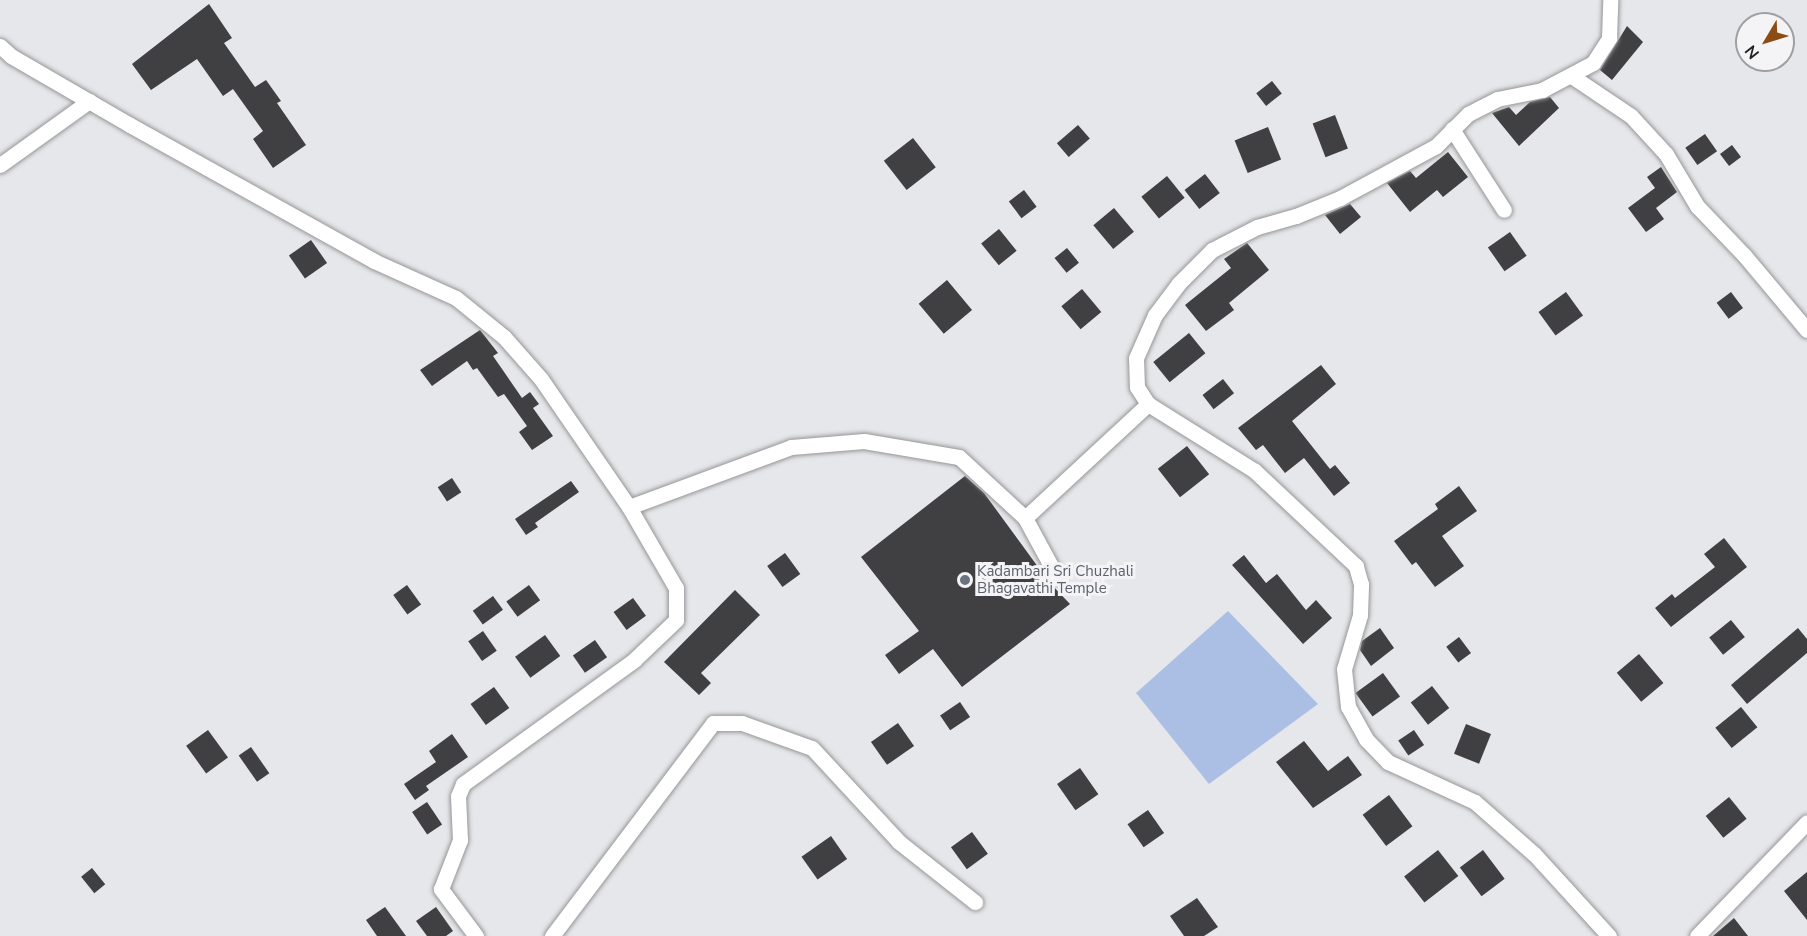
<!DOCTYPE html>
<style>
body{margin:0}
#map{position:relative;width:1807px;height:936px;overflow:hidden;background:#e6e7ea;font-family:"Nunito Sans",sans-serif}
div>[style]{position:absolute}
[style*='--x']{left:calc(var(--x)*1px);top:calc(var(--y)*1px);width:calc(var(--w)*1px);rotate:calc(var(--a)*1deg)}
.water>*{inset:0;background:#abbfe5}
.building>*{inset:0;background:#403f41;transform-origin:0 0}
.roads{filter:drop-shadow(0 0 2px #969699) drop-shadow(0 0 2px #969699)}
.street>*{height:15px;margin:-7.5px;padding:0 7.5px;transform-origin:7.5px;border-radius:7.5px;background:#fff}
.dots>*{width:16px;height:16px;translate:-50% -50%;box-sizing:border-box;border:3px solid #f4f4f7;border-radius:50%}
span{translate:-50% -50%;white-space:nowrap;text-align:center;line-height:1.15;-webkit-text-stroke:6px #f4f4f7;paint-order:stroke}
.worship-label{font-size:15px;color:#5b616d}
.left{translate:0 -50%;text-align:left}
.north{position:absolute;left:1735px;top:12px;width:60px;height:60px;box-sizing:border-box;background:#f4f4f7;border:2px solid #a0a0a2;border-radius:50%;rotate:232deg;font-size:16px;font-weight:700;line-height:24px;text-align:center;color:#222223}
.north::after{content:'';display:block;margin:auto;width:21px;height:27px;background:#8c4d15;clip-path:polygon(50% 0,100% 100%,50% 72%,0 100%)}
</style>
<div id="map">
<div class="water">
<i style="clip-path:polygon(1228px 611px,1318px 704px,1209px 784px,1136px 693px)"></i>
</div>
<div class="building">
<i style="clip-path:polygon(209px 4px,232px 38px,224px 43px,255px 87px,266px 80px,281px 101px,277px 103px,306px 145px,273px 168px,253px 139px,263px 131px,233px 89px,223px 96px,197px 59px,151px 90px,132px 64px)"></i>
<i style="clip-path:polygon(1627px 26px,1643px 42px,1612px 80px,1600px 70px)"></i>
<i style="left:1272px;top:81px;width:16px;height:20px;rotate:52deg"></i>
<i style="clip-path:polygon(1550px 97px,1559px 108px,1519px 146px,1492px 113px,1509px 107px,1516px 115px,1530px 102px)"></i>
<i style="left:1335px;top:115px;width:36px;height:24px;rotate:69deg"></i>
<i style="left:1078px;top:125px;width:18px;height:28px;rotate:49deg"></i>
<i style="left:1268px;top:127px;width:35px;height:36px;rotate:68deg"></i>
<i style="left:1705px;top:134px;width:21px;height:24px;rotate:55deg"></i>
<i style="left:913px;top:138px;width:37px;height:37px;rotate:52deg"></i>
<i style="left:1732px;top:145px;width:15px;height:15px;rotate:53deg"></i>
<i style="clip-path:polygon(1448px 152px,1468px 177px,1443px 197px,1437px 190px,1410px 212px,1387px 183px,1410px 171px,1416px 178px)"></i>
<i style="clip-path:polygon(1661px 167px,1677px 192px,1656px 208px,1664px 219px,1646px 232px,1628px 208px,1655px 188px,1647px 177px)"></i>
<i style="left:1205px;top:174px;width:24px;height:26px;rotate:52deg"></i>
<i style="left:1167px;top:176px;width:28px;height:33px;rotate:51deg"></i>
<i style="left:1024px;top:190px;width:21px;height:19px;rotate:53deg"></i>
<i style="clip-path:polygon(1350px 204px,1361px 217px,1340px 234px,1325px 215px)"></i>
<i style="left:1114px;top:208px;width:31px;height:27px;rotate:50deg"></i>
<i style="left:999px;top:229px;width:28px;height:23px;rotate:51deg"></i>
<i style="left:1510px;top:232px;width:29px;height:27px;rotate:55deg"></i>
<i style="left:311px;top:240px;width:28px;height:27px;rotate:55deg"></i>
<i style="clip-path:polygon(1247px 243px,1269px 270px,1229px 303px,1234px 310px,1206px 331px,1185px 305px,1231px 268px,1224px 259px)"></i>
<i style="left:1067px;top:248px;width:19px;height:16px;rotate:51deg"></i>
<i style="left:947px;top:280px;width:39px;height:37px;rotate:50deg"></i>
<i style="left:1082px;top:289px;width:30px;height:27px;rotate:50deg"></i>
<i style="left:1566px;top:292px;width:29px;height:34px;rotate:54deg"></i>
<i style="left:1731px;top:292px;width:20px;height:18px;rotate:53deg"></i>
<i style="clip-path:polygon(480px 330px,498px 353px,493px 356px,522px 398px,530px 392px,539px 404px,533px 408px,553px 436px,532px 450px,519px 432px,527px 426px,504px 394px,498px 397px,477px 368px,473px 370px,467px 361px,432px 386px,420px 370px)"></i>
<i style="left:1189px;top:333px;width:26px;height:46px;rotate:51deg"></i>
<i style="clip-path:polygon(1321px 365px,1336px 384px,1292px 421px,1330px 469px,1335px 465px,1350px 483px,1334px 496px,1304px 458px,1285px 473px,1263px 445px,1256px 450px,1238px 428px)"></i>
<i style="left:1223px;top:379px;width:18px;height:26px;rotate:52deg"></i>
<i style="left:1187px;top:446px;width:36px;height:37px;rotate:52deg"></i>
<i style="clip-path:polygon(965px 476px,984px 493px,1049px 582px,1070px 604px,962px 687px,933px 649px,899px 674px,885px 655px,919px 631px,861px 557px)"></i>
<i style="left:452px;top:478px;width:17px;height:17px;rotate:57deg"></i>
<i style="clip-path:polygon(571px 481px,579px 492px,535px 523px,538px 527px,526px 535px,515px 519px)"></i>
<i style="clip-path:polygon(1459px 486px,1477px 511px,1442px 536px,1464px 566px,1435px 587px,1416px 562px,1412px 565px,1394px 541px,1438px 509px,1435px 504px)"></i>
<i style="clip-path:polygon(1724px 538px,1747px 567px,1671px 627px,1655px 608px,1672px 594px,1675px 598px,1715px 567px,1704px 554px)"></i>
<i style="left:785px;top:553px;width:26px;height:22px;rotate:54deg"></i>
<i style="clip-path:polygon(1244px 555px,1266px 583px,1277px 574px,1306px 610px,1316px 600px,1332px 618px,1303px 644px,1232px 565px)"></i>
<i style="left:407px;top:585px;width:24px;height:17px;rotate:54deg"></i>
<i style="left:529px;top:585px;width:19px;height:28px;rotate:54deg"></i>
<i style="clip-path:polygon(735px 590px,760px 615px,701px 673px,711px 683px,699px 695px,664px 662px)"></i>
<i style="left:493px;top:596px;width:17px;height:25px;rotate:54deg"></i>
<i style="left:633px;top:598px;width:22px;height:24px;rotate:54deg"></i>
<i style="left:1731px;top:620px;width:22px;height:28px;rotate:51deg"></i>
<i style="clip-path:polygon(1380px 628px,1394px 648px,1371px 666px,1360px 650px,1362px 641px)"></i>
<i style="clip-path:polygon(1798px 628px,1807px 639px,1807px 653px,1747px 704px,1731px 685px)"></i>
<i style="left:483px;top:631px;width:24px;height:18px;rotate:55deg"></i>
<i style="left:545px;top:635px;width:26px;height:37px;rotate:54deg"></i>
<i style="left:1459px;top:637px;width:20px;height:16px;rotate:53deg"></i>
<i style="left:595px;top:640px;width:21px;height:27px;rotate:55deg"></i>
<i style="left:1639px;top:654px;width:38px;height:29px;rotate:50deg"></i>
<i style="left:1383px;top:673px;width:29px;height:34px;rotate:54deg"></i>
<i style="left:1432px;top:686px;width:28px;height:27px;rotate:52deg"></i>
<i style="left:494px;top:687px;width:26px;height:29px;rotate:54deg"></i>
<i style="left:960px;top:702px;width:18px;height:24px;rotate:56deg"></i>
<i style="left:1741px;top:707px;width:26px;height:33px;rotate:51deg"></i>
<i style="left:898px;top:723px;width:28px;height:33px;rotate:55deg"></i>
<i style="left:1466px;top:724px;width:27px;height:32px;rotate:22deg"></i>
<i style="left:208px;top:730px;width:34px;height:27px;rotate:54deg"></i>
<i style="left:1414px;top:730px;width:18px;height:19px;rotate:56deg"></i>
<i style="clip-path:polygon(452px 734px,468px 757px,426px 786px,429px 790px,415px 800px,404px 784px,436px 762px,429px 751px)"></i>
<i style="clip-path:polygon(1304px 741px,1328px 771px,1348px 756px,1362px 775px,1313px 808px,1276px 762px)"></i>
<i style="left:251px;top:747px;width:32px;height:15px;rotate:55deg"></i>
<i style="left:1080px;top:768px;width:32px;height:28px;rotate:55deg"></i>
<i style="left:1389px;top:795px;width:39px;height:33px;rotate:53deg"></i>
<i style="left:1729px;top:797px;width:28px;height:30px;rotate:51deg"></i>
<i style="left:427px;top:802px;width:27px;height:18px;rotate:56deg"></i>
<i style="left:1148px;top:810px;width:28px;height:25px;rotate:55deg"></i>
<i style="left:972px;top:832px;width:27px;height:26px;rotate:54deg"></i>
<i style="left:831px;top:836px;width:28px;height:36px;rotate:55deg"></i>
<i style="left:1438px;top:850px;width:33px;height:43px;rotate:52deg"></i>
<i style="left:1483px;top:850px;width:36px;height:29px;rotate:53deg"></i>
<i style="left:92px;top:868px;width:21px;height:14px;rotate:51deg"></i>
<i style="clip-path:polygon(1807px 872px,1807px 920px,1784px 891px)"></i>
<i style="clip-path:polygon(1197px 898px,1218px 927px,1204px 936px,1184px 936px,1170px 916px)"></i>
<i style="clip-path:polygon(385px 907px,406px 936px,377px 936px,366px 920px)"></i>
<i style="clip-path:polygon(436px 907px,453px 931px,446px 936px,427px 936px,416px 921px)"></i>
<i style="clip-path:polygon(1734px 918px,1748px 936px,1713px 936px)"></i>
</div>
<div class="roads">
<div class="street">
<i style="--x:0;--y:46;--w:15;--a:42"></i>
<i style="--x:11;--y:56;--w:138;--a:30.1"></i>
<i style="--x:130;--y:125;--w:279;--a:29.1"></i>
<i style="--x:374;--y:261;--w:90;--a:24.3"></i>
<i style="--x:456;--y:298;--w:62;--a:39.1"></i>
<i style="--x:504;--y:337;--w:56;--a:48.6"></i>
<i style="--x:541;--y:379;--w:155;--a:55.5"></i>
<i style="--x:629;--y:507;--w:173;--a:-20.3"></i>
<i style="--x:791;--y:447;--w:73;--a:-4.7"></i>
<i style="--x:864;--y:441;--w:96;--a:9.6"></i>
<i style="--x:959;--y:457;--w:90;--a:42.7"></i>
<i style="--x:1025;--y:518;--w:168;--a:-42.8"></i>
<i style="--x:1573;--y:77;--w:70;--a:33.9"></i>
<i style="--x:1631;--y:116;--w:52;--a:47.4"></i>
<i style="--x:1666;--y:154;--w:61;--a:59.2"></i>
<i style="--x:1697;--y:206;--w:68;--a:46.2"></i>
<i style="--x:1744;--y:255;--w:98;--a:50"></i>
<i style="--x:1452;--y:129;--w:96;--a:57.3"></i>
<i style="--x:0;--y:165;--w:110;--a:-35.7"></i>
<i style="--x:1025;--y:518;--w:67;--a:61.5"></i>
<i style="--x:476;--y:936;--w:59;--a:-126.7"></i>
<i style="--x:441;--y:889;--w:53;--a:-68.8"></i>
<i style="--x:460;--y:840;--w:44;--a:-92.6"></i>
<i style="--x:458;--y:796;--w:13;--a:-67"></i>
<i style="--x:463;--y:784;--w:211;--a:-35.9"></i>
<i style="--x:634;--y:660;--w:58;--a:-43.6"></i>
<i style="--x:676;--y:620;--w:32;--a:-90"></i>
<i style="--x:676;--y:588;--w:94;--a:-120.1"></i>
<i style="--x:552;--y:936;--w:267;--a:-52.9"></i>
<i style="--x:713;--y:723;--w:29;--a:0"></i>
<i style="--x:742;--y:723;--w:74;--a:19.7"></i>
<i style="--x:812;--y:748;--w:128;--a:47.2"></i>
<i style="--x:899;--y:842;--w:97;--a:38.3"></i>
<i style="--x:1609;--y:936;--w:111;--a:-132.4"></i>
<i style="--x:1534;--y:854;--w:79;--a:-138.6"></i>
<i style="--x:1475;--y:802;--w:96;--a:-155.3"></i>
<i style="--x:1388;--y:762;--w:32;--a:-134"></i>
<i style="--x:1366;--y:739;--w:37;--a:-119"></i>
<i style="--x:1348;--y:707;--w:38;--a:-96"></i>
<i style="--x:1344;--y:669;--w:56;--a:-73.5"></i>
<i style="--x:1360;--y:615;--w:31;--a:-88"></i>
<i style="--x:1361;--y:584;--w:19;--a:-106"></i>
<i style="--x:1356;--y:566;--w:139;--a:-136.8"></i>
<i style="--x:1255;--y:471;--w:126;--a:-147.9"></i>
<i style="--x:1148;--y:404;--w:20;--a:-123"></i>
<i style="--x:1137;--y:387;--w:29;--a:-92"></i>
<i style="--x:1136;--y:358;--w:47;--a:-66.2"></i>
<i style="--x:1155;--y:315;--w:40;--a:-53"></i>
<i style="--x:1179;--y:283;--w:47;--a:-45"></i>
<i style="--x:1212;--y:250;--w:51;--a:-27.1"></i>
<i style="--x:1257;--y:227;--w:41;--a:-15.8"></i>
<i style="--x:1296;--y:216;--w:48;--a:-22.2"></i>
<i style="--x:1340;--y:198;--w:109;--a:-28.4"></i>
<i style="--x:1436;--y:146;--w:45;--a:-45"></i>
<i style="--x:1468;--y:114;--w:33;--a:-27"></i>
<i style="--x:1497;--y:99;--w:46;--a:-11.3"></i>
<i style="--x:1542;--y:90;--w:58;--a:-27.9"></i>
<i style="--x:1593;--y:63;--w:30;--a:-57"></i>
<i style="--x:1609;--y:38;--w:38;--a:-88"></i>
<i style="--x:1697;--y:936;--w:158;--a:-46"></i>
</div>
</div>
<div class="dots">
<i style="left:965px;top:580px;background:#6b7280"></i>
</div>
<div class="worship-label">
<span class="left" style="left:977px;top:580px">Kadambari Sri Chuzhali<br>Bhagavathi Temple</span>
</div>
<div class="north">N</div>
</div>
